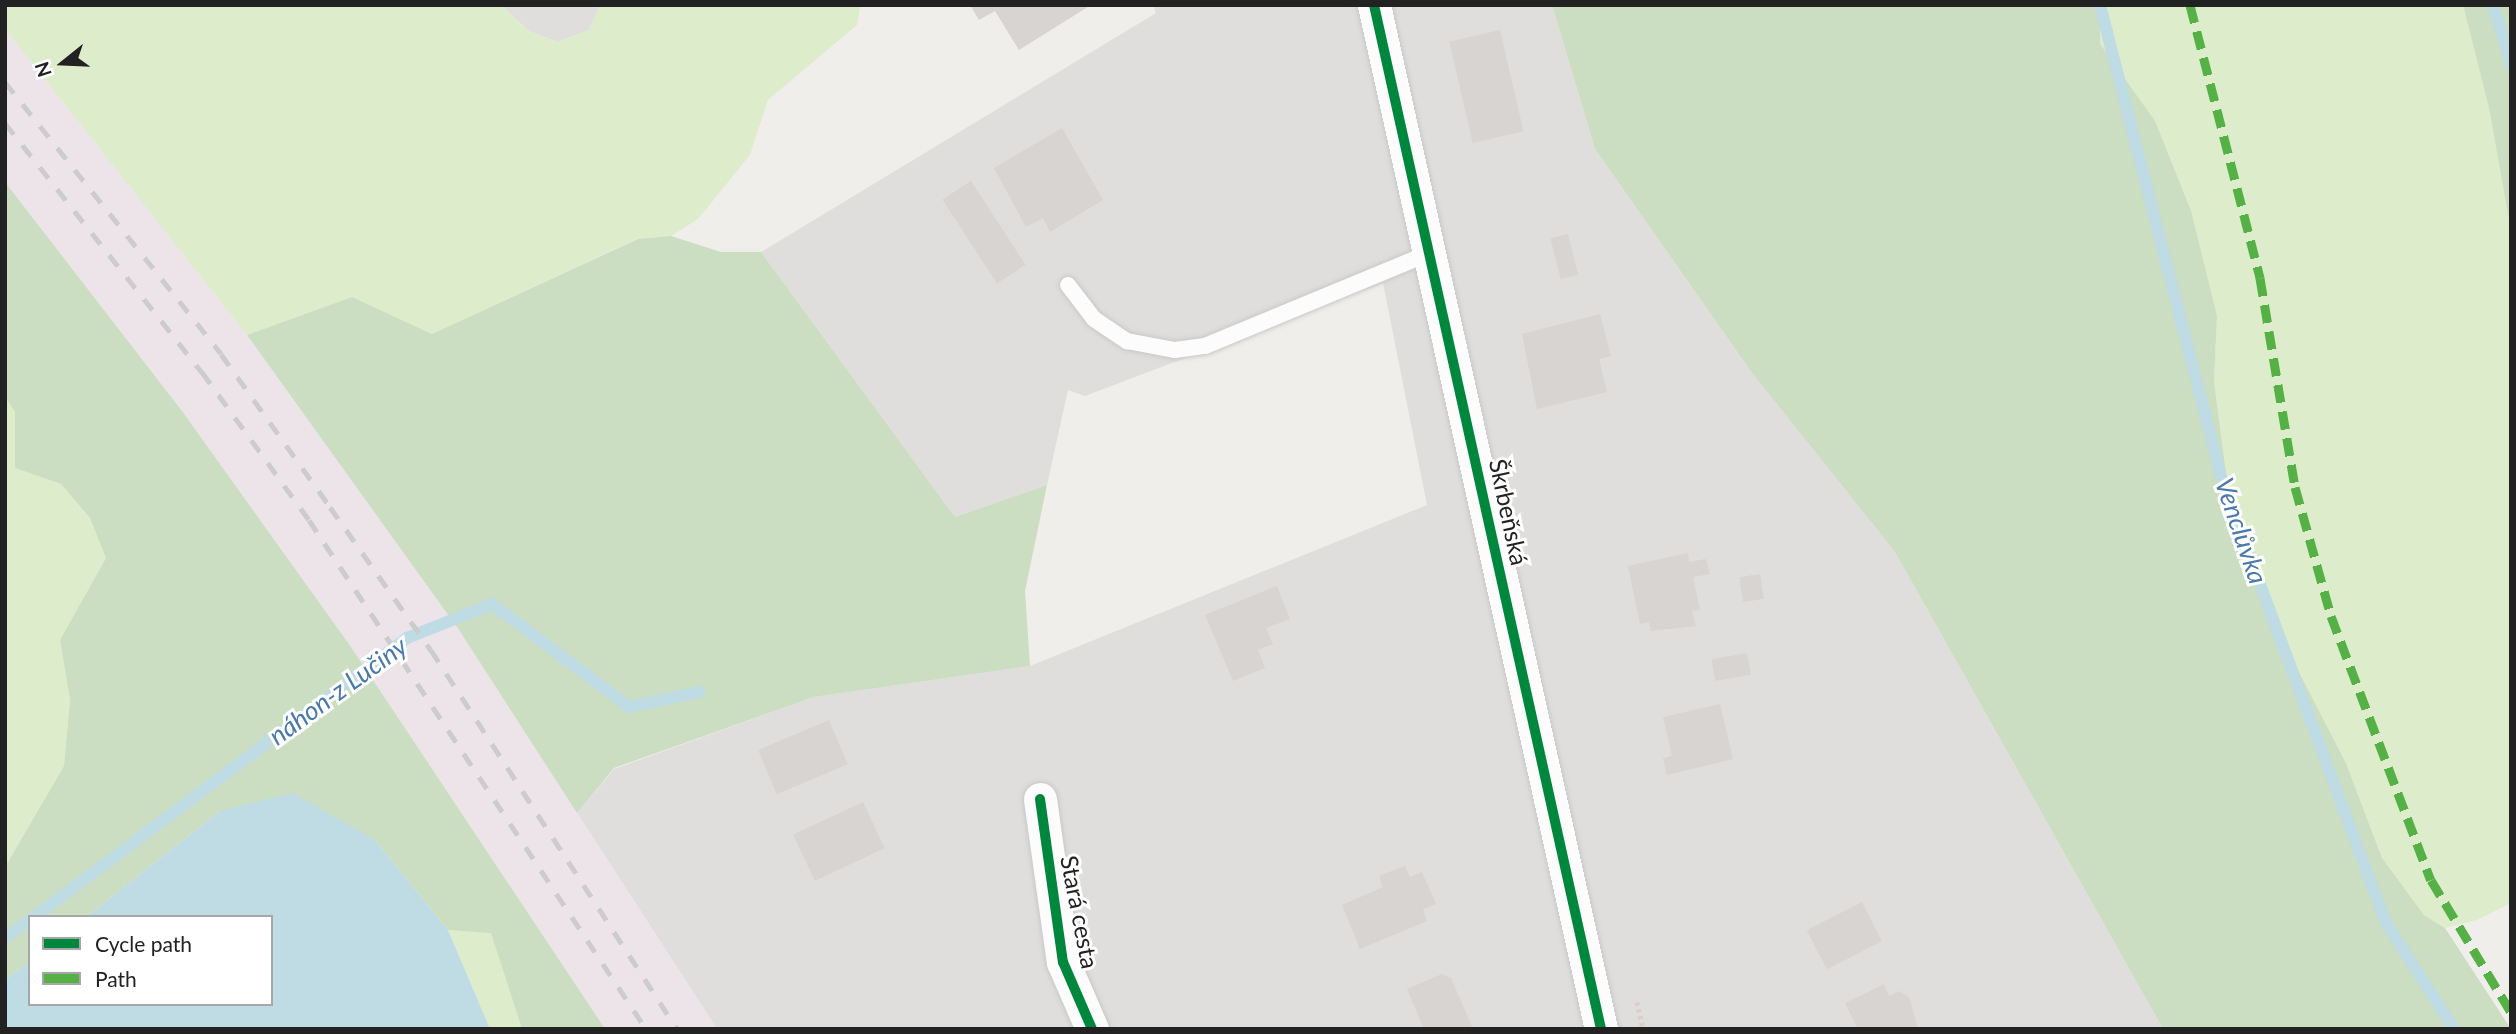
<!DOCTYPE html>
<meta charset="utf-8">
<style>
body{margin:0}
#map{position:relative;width:2516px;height:1034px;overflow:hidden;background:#f0eeeb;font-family:Lato,sans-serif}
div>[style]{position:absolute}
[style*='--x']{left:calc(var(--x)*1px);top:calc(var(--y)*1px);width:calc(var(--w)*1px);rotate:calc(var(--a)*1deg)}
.residential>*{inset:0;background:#dfdedc}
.industrial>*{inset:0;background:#ede4e9}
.grass>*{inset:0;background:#ddeccb}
.forest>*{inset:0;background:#cbdec1}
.water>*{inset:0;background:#bfdbe3}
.stream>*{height:12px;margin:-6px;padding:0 6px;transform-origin:6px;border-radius:6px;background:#bfdbe3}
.building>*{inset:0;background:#d7d4d2;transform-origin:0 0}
.path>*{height:4.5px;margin-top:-2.25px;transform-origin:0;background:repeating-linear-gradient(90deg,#dccecd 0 3.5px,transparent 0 7px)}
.roads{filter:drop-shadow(0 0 2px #c9c8c7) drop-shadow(0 0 2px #c9c8c7)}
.lane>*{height:16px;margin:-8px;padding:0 8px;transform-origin:8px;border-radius:8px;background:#fdfcfc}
.street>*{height:33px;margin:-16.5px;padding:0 16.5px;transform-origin:16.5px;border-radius:16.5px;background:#fdfcfc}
.rail>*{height:5px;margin-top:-2.5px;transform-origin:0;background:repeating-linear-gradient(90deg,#ccc 0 14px,transparent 0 28px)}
.quiet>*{height:9px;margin-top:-4.5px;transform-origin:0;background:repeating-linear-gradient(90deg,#55b145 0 18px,transparent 0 27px)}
.cycleway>*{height:10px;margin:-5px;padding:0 5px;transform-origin:5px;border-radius:5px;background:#00873e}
span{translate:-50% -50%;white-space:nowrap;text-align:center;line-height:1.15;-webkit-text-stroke:6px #fff;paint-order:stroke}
.street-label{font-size:24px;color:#222}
.water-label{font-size:26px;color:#4a7aab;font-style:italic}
.frame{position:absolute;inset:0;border:7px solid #222;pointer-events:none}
.legend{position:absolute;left:28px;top:915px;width:245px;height:91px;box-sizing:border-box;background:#fff;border:2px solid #a7a7a7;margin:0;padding:9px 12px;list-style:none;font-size:21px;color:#222}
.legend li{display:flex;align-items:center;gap:14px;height:35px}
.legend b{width:35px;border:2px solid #a7a7a7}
.north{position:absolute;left:28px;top:28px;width:70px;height:70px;-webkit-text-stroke:5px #fff;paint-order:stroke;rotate:252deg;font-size:19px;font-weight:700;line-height:28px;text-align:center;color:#222}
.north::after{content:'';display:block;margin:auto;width:24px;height:32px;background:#222;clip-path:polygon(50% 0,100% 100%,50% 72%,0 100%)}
</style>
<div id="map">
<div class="residential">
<i style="clip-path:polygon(501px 5px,600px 5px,589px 30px,557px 42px,529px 31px)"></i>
<i style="clip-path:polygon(1153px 5px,1552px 5px,1595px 149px,1752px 373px,1895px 552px,2163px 1029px,717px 1029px,577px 813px,614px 769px,814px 697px,1030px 666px,1427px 505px,1383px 283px,1085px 396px,1068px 390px,1047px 485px,955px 517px,761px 252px,1156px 13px)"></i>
</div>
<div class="industrial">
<i style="clip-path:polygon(5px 29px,247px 335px,459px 630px,717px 1029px,604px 1029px,351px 647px,182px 411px,5px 182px)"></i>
</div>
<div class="grass">
<i style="clip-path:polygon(5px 5px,501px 5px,529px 31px,557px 42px,589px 30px,600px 5px,860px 6px,857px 25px,768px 100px,750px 155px,698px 219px,671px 236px,637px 239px,432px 334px,352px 297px,247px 335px,5px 29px)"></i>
<i style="clip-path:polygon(2100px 5px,2463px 5px,2489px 108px,2511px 231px,2511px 903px,2477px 920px,2445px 928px,2424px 915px,2382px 858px,2346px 763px,2260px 597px,2232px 518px,2214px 382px,2217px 316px,2100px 44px)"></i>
<i style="clip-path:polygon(5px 397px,15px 412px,15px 468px,61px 484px,90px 518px,106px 558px,60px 640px,70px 700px,64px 766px,5px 867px)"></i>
<i style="clip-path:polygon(448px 930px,491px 932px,522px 1029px,490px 1029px)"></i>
</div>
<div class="forest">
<i style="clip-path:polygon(1552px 5px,2100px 5px,2100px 44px,2155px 121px,2191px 211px,2217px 316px,2214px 382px,2232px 518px,2260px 597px,2346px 763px,2382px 858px,2424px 915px,2445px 928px,2511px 1029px,2163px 1029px,1895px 552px,1752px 373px,1595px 149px)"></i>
<i style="clip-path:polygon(2463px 5px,2511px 5px,2511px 231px,2489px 108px)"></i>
<i style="clip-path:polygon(5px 182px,182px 411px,351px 647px,605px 1029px,522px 1029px,491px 933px,448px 930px,375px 840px,220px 811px,86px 917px,30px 917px,30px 961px,5px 980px,5px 867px,64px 766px,70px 700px,60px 640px,106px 558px,90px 518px,61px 484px,15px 468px,15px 412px,5px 397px)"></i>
<i style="clip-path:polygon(671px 236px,721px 252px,761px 252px,955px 517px,1047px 485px,1025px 591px,1030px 666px,814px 697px,614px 768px,577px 813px,459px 630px,247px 335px,352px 297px,432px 334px,638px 239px)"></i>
</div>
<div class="water">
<i style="clip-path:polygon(293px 793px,375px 840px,448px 930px,490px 1029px,5px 1029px,5px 980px,30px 961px,30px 1004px,271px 1004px,271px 917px,86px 917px,220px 811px)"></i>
</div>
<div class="stream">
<i style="--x:2100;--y:5;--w:496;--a:75.6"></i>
<i style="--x:2223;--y:485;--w:467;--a:69.6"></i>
<i style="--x:2386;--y:923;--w:126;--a:57.3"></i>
<i style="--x:2493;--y:5;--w:62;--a:73"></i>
<i style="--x:34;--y:917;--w:466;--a:-36.8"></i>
<i style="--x:407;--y:638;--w:92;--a:-21.8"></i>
<i style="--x:492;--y:604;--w:171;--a:36.9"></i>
<i style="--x:629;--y:707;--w:72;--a:-12.1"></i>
<i style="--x:5;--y:938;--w:31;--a:-36"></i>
</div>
<div class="building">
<i style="clip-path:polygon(970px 5px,1091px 5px,1019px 50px,995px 11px,979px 20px)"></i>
<i style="left:1500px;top:30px;width:104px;height:52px;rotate:77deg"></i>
<i style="clip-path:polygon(1062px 128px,1103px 200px,1050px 232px,1043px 218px,1026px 227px,994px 168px)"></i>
<i style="left:971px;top:181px;width:100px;height:34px;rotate:57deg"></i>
<i style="left:1568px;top:234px;width:42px;height:18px;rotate:76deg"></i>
<i style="clip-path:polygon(1600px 314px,1611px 356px,1599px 359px,1607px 392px,1537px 409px,1522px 334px)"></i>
<i style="clip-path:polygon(1688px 553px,1689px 562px,1706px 559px,1710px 574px,1693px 577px,1700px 610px,1692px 611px,1696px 626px,1651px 631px,1649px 622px,1640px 624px,1628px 566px)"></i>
<i style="left:1760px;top:574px;width:25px;height:21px;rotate:81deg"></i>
<i style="clip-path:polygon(1277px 586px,1290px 619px,1266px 628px,1273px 644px,1258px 650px,1265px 668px,1233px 681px,1205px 615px)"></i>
<i style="left:1747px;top:653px;width:22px;height:36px;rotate:80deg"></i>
<i style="clip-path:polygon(1720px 704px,1733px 759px,1667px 775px,1663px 758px,1672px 756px,1663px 717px)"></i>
<i style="left:829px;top:720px;width:48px;height:77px;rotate:67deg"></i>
<i style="left:863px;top:802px;width:51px;height:77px;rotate:65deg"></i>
<i style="clip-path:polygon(1405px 866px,1410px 877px,1422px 872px,1436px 904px,1423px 909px,1427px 921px,1360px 949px,1342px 905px,1383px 887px,1379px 876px)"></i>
<i style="left:1862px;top:902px;width:44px;height:62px;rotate:63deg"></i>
<i style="clip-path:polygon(1442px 974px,1451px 978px,1473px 1029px,1424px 1029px,1407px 989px)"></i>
<i style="clip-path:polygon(1884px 984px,1889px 996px,1899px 991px,1909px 997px,1918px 1029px,1858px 1029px,1845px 1003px)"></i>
</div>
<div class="path">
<i style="--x:1637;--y:1002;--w:28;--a:77"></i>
</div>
<div class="roads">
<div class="lane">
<i style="--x:1068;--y:285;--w:43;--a:52.6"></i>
<i style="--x:1094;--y:319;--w:40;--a:34"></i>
<i style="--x:1127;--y:341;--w:49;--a:10.6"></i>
<i style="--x:1175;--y:350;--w:30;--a:-8"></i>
<i style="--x:1205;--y:346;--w:243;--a:-22.5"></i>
</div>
<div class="street">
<i style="--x:1374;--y:5;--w:1049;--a:77.5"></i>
<i style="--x:1040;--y:799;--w:165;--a:82"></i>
<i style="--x:1063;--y:962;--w:73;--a:66.6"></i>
</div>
</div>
<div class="rail">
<i style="--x:5;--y:82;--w:347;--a:51.5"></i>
<i style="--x:221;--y:354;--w:188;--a:54.5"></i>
<i style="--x:330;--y:507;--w:175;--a:54.8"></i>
<i style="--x:431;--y:650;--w:452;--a:57"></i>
<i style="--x:5;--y:123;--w:318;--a:51.7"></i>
<i style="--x:202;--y:372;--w:183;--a:54.1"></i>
<i style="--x:309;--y:520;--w:610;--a:56.49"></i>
</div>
<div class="quiet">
<i style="--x:2190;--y:5;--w:282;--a:75.6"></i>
<i style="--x:2260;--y:278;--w:212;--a:80.5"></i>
<i style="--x:2295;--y:487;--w:134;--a:74.4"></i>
<i style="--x:2331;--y:616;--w:282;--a:69.3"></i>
<i style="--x:2431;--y:880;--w:154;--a:58.8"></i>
</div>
<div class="cycleway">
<i style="--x:1374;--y:5;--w:1049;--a:77.5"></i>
<i style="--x:1040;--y:799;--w:165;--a:82"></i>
<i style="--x:1063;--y:962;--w:73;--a:66.6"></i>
</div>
<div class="street-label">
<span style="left:1509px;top:512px;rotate:78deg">Škrbeňská</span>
<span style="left:1080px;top:912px;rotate:79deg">Stará cesta</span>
</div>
<div class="water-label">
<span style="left:2241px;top:531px;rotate:71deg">Venclůvka</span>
<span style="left:338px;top:691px;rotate:-36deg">náhon-z Lučiny</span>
</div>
<div class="frame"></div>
<ul class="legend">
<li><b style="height:9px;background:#00873e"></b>Cycle path</li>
<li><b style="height:9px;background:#55b145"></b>Path</li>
</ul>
<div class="north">N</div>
</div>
